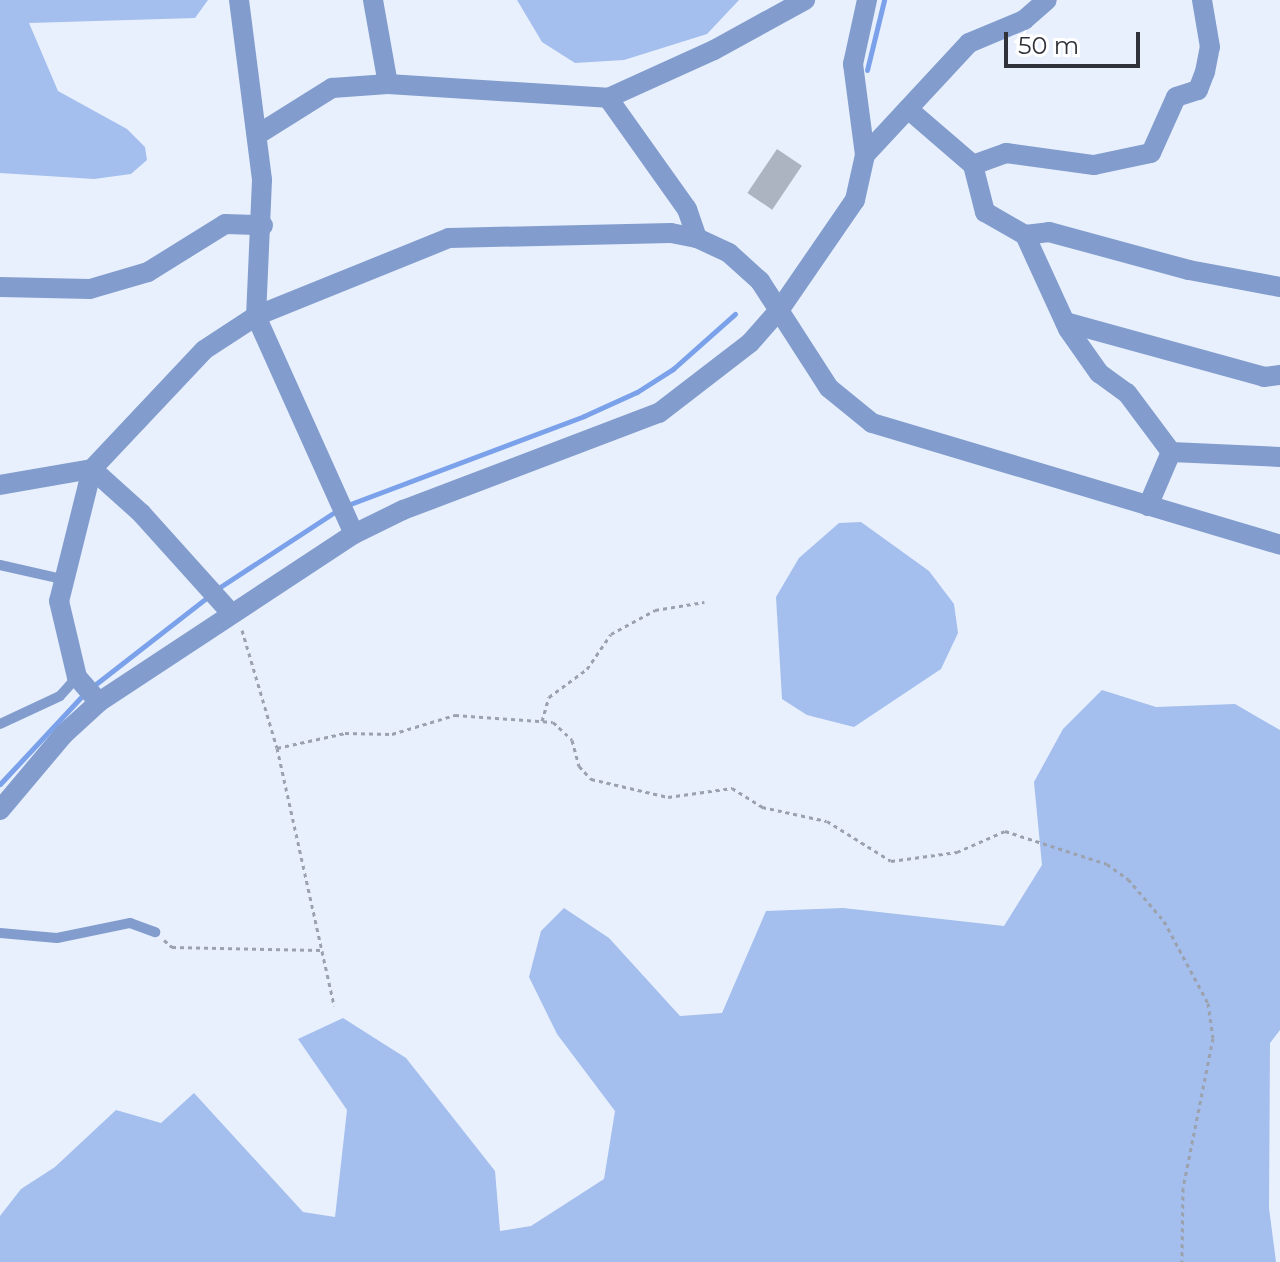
<!DOCTYPE html>
<style>
body{margin:0}
#map{position:relative;width:1280px;height:1262px;overflow:hidden;background:#e8f0fe;font-family:Montserrat,sans-serif}
div>[style]{position:absolute}
[style*='--x']{left:calc(var(--x)*1px);top:calc(var(--y)*1px);width:calc(var(--w)*1px);rotate:calc(var(--a)*1deg)}
.green>*{inset:0;background:#a4beed}
.stream>*{height:5px;margin:-2.5px;padding:0 2.5px;transform-origin:2.5px;border-radius:2.5px;background:#7aa1e9}
.building>*{inset:0;background:#acb4c1;transform-origin:0 0}
.path>*{height:3px;margin-top:-1.5px;transform-origin:0;background:repeating-linear-gradient(90deg,#9ca2ad 0 4px,transparent 0 8px)}
.service>*{height:10px;margin:-5px;padding:0 5px;transform-origin:5px;border-radius:5px;background:#829dcd}
.minor>*{height:20px;margin:-10px;padding:0 10px;transform-origin:10px;border-radius:10px;background:#829dcd}
.tertiary>*{height:20px;margin:-10px;padding:0 10px;transform-origin:10px;border-radius:10px;background:#829dcd}
span{translate:-50% -50%;white-space:nowrap;text-align:center;line-height:1.15;-webkit-text-stroke:6px #fff;paint-order:stroke}
.scale{position:absolute;left:1004px;top:32px;width:136px;height:36px;box-sizing:border-box;border:4px solid #2f3238;border-top:0;padding-left:10px;font-size:24px;line-height:28px;white-space:nowrap;color:#2f3238;-webkit-text-stroke:6px #fff;paint-order:stroke}
</style>
<div id="map">
<div class="green">
<i style="clip-path:polygon(0 0,208px 0,195px 18px,29px 23px,58px 91px,127px 129px,145px 147px,147px 160px,131px 174px,94px 179px,0 173px)"></i>
<i style="clip-path:polygon(517px 0,739px 0,707px 34px,624px 60px,575px 63px,542px 42px)"></i>
<i style="clip-path:polygon(861px 522px,929px 571px,954px 604px,958px 633px,941px 669px,854px 727px,807px 715px,782px 699px,776px 597px,799px 558px,839px 523px)"></i>
<i style="clip-path:polygon(1102px 690px,1156px 707px,1235px 704px,1280px 730px,1280px 1030px,1270px 1043px,1269px 1208px,1276px 1262px,0 1262px,0 1216px,21px 1189px,55px 1167px,116px 1110px,161px 1123px,194px 1093px,303px 1212px,335px 1217px,347px 1110px,298px 1039px,343px 1018px,406px 1058px,495px 1171px,500px 1231px,531px 1226px,604px 1179px,615px 1111px,557px 1034px,529px 977px,541px 931px,564px 908px,609px 938px,680px 1016px,722px 1013px,766px 911px,843px 908px,1004px 926px,1042px 865px,1034px 782px,1063px 729px)"></i>
</div>
<div class="stream">
<i style="--x:867;--y:70;--w:72;--a:-76.3"></i>
<i style="--x:345;--y:506;--w:255;--a:-20.6"></i>
<i style="--x:584;--y:416;--w:58;--a:-24.4"></i>
<i style="--x:637;--y:392;--w:43;--a:-32.6"></i>
<i style="--x:673;--y:369;--w:83;--a:-41.6"></i>
<i style="--x:217;--y:589;--w:142;--a:-33.2"></i>
<i style="--x:92;--y:687;--w:150;--a:-37.9"></i>
<i style="--x:0;--y:784;--w:123;--a:-47"></i>
</div>
<div class="building">
<i style="left:777px;top:149px;width:30px;height:53px;rotate:34deg"></i>
</div>
<div class="path">
<i style="--x:242;--y:630;--w:123;--a:73.5"></i>
<i style="--x:277;--y:748;--w:264;--a:77.5"></i>
<i style="--x:542;--y:721;--w:25;--a:-74"></i>
<i style="--x:549;--y:697;--w:47;--a:-36.4"></i>
<i style="--x:587;--y:669;--w:42;--a:-55.6"></i>
<i style="--x:611;--y:634;--w:50;--a:-28.6"></i>
<i style="--x:655;--y:610;--w:50;--a:-9.3"></i>
<i style="--x:277;--y:748;--w:70;--a:-12.4"></i>
<i style="--x:345;--y:733;--w:47;--a:1.2"></i>
<i style="--x:392;--y:734;--w:66;--a:-16.8"></i>
<i style="--x:455;--y:715;--w:98;--a:4.1"></i>
<i style="--x:553;--y:722;--w:26;--a:43"></i>
<i style="--x:572;--y:740;--w:27;--a:75"></i>
<i style="--x:579;--y:766;--w:18;--a:47"></i>
<i style="--x:591;--y:779;--w:79;--a:13.2"></i>
<i style="--x:668;--y:797;--w:65;--a:-8"></i>
<i style="--x:732;--y:788;--w:36;--a:32"></i>
<i style="--x:762;--y:807;--w:66;--a:12.2"></i>
<i style="--x:827;--y:821;--w:75;--a:32"></i>
<i style="--x:891;--y:861;--w:67;--a:-7.8"></i>
<i style="--x:957;--y:852;--w:52;--a:-23.6"></i>
<i style="--x:1005;--y:831;--w:107;--a:17.9"></i>
<i style="--x:1107;--y:864;--w:26;--a:36"></i>
<i style="--x:1128;--y:879;--w:55;--a:49.4"></i>
<i style="--x:1164;--y:921;--w:93;--a:61.8"></i>
<i style="--x:1208;--y:1003;--w:35;--a:82"></i>
<i style="--x:1213;--y:1038;--w:153;--a:101.3"></i>
<i style="--x:1183;--y:1188;--w:74;--a:90.8"></i>
<i style="--x:164;--y:940;--w:11;--a:41"></i>
<i style="--x:172;--y:947;--w:149;--a:1.2"></i>
</div>
<div class="service">
<i style="--x:0;--y:565;--w:64;--a:12.7"></i>
<i style="--x:0;--y:724;--w:66;--a:-25"></i>
<i style="--x:60;--y:696;--w:25;--a:-48"></i>
<i style="--x:0;--y:933;--w:57;--a:5"></i>
<i style="--x:57;--y:938;--w:75;--a:-11.6"></i>
<i style="--x:130;--y:923;--w:27;--a:20"></i>
</div>
<div class="minor">
<i style="--x:373;--y:0;--w:85;--a:79.9"></i>
<i style="--x:608;--y:98;--w:136;--a:54.6"></i>
<i style="--x:687;--y:209;--w:31;--a:71"></i>
<i style="--x:908;--y:109;--w:86;--a:40.7"></i>
<i style="--x:973;--y:165;--w:49;--a:75.7"></i>
<i style="--x:985;--y:212;--w:46;--a:29.9"></i>
<i style="--x:1025;--y:235;--w:24;--a:-7"></i>
<i style="--x:1049;--y:232;--w:145;--a:15.2"></i>
<i style="--x:1189;--y:270;--w:93;--a:10.6"></i>
<i style="--x:257;--y:135;--w:89;--a:-32.1"></i>
<i style="--x:332;--y:88;--w:56;--a:-4.1"></i>
<i style="--x:388;--y:84;--w:220;--a:3.6"></i>
<i style="--x:608;--y:98;--w:116;--a:-24.4"></i>
<i style="--x:714;--y:50;--w:104;--a:-28.8"></i>
<i style="--x:865;--y:155;--w:153;--a:-47.1"></i>
<i style="--x:969;--y:43;--w:60;--a:-22.7"></i>
<i style="--x:1024;--y:20;--w:30;--a:-41"></i>
<i style="--x:973;--y:165;--w:35;--a:-20"></i>
<i style="--x:1006;--y:153;--w:89;--a:7.8"></i>
<i style="--x:1094;--y:165;--w:58;--a:-11.9"></i>
<i style="--x:1151;--y:153;--w:61;--a:-65.9"></i>
<i style="--x:1176;--y:97;--w:23;--a:-18"></i>
<i style="--x:1198;--y:90;--w:19;--a:-69"></i>
<i style="--x:1205;--y:72;--w:25;--a:-79"></i>
<i style="--x:1210;--y:47;--w:48;--a:-99.7"></i>
<i style="--x:1025;--y:235;--w:103;--a:65.4"></i>
<i style="--x:1068;--y:329;--w:54;--a:54.8"></i>
<i style="--x:1099;--y:373;--w:34;--a:36"></i>
<i style="--x:1127;--y:393;--w:74;--a:53.3"></i>
<i style="--x:1171;--y:452;--w:109;--a:2.6"></i>
<i style="--x:0;--y:287;--w:90;--a:1.3"></i>
<i style="--x:90;--y:289;--w:60;--a:-16.3"></i>
<i style="--x:148;--y:272;--w:91;--a:-31.9"></i>
<i style="--x:225;--y:224;--w:38;--a:2"></i>
<i style="--x:256;--y:316;--w:239;--a:65.8"></i>
<i style="--x:1065;--y:322;--w:206;--a:15.4"></i>
<i style="--x:1264;--y:377;--w:16;--a:-7"></i>
<i style="--x:92;--y:469;--w:136;--a:104"></i>
<i style="--x:59;--y:601;--w:78;--a:76.7"></i>
<i style="--x:77;--y:677;--w:33;--a:49"></i>
<i style="--x:0;--y:485;--w:93;--a:-9.9"></i>
<i style="--x:92;--y:469;--w:66;--a:41.9"></i>
<i style="--x:141;--y:513;--w:135;--a:48"></i>
<i style="--x:1148;--y:506;--w:59;--a:-66.9"></i>
</div>
<div class="tertiary">
<i style="--x:239;--y:0;--w:181;--a:82.7"></i>
<i style="--x:262;--y:180;--w:136;--a:92.5"></i>
<i style="--x:256;--y:316;--w:208;--a:-22"></i>
<i style="--x:449;--y:238;--w:222;--a:-1.3"></i>
<i style="--x:671;--y:233;--w:26;--a:11"></i>
<i style="--x:697;--y:238;--w:35;--a:25"></i>
<i style="--x:729;--y:253;--w:42;--a:42.1"></i>
<i style="--x:760;--y:281;--w:127;--a:57.2"></i>
<i style="--x:829;--y:388;--w:55;--a:39.1"></i>
<i style="--x:872;--y:423;--w:426;--a:16.6"></i>
<i style="--x:92;--y:469;--w:163;--a:-46.7"></i>
<i style="--x:204;--y:350;--w:62;--a:-33.2"></i>
<i style="--x:0;--y:810;--w:99;--a:-49.9"></i>
<i style="--x:64;--y:734;--w:47;--a:-42.4"></i>
<i style="--x:99;--y:702;--w:305;--a:-33.4"></i>
<i style="--x:354;--y:534;--w:55;--a:-26.1"></i>
<i style="--x:403;--y:510;--w:274;--a:-20.8"></i>
<i style="--x:659;--y:413;--w:115;--a:-37.6"></i>
<i style="--x:750;--y:343;--w:45;--a:-48.6"></i>
<i style="--x:780;--y:309;--w:132;--a:-55.5"></i>
<i style="--x:855;--y:200;--w:46;--a:-77.5"></i>
<i style="--x:865;--y:155;--w:92;--a:-97.5"></i>
<i style="--x:853;--y:64;--w:66;--a:-77.7"></i>
</div>
<div class="scale">50 m</div>
</div>
